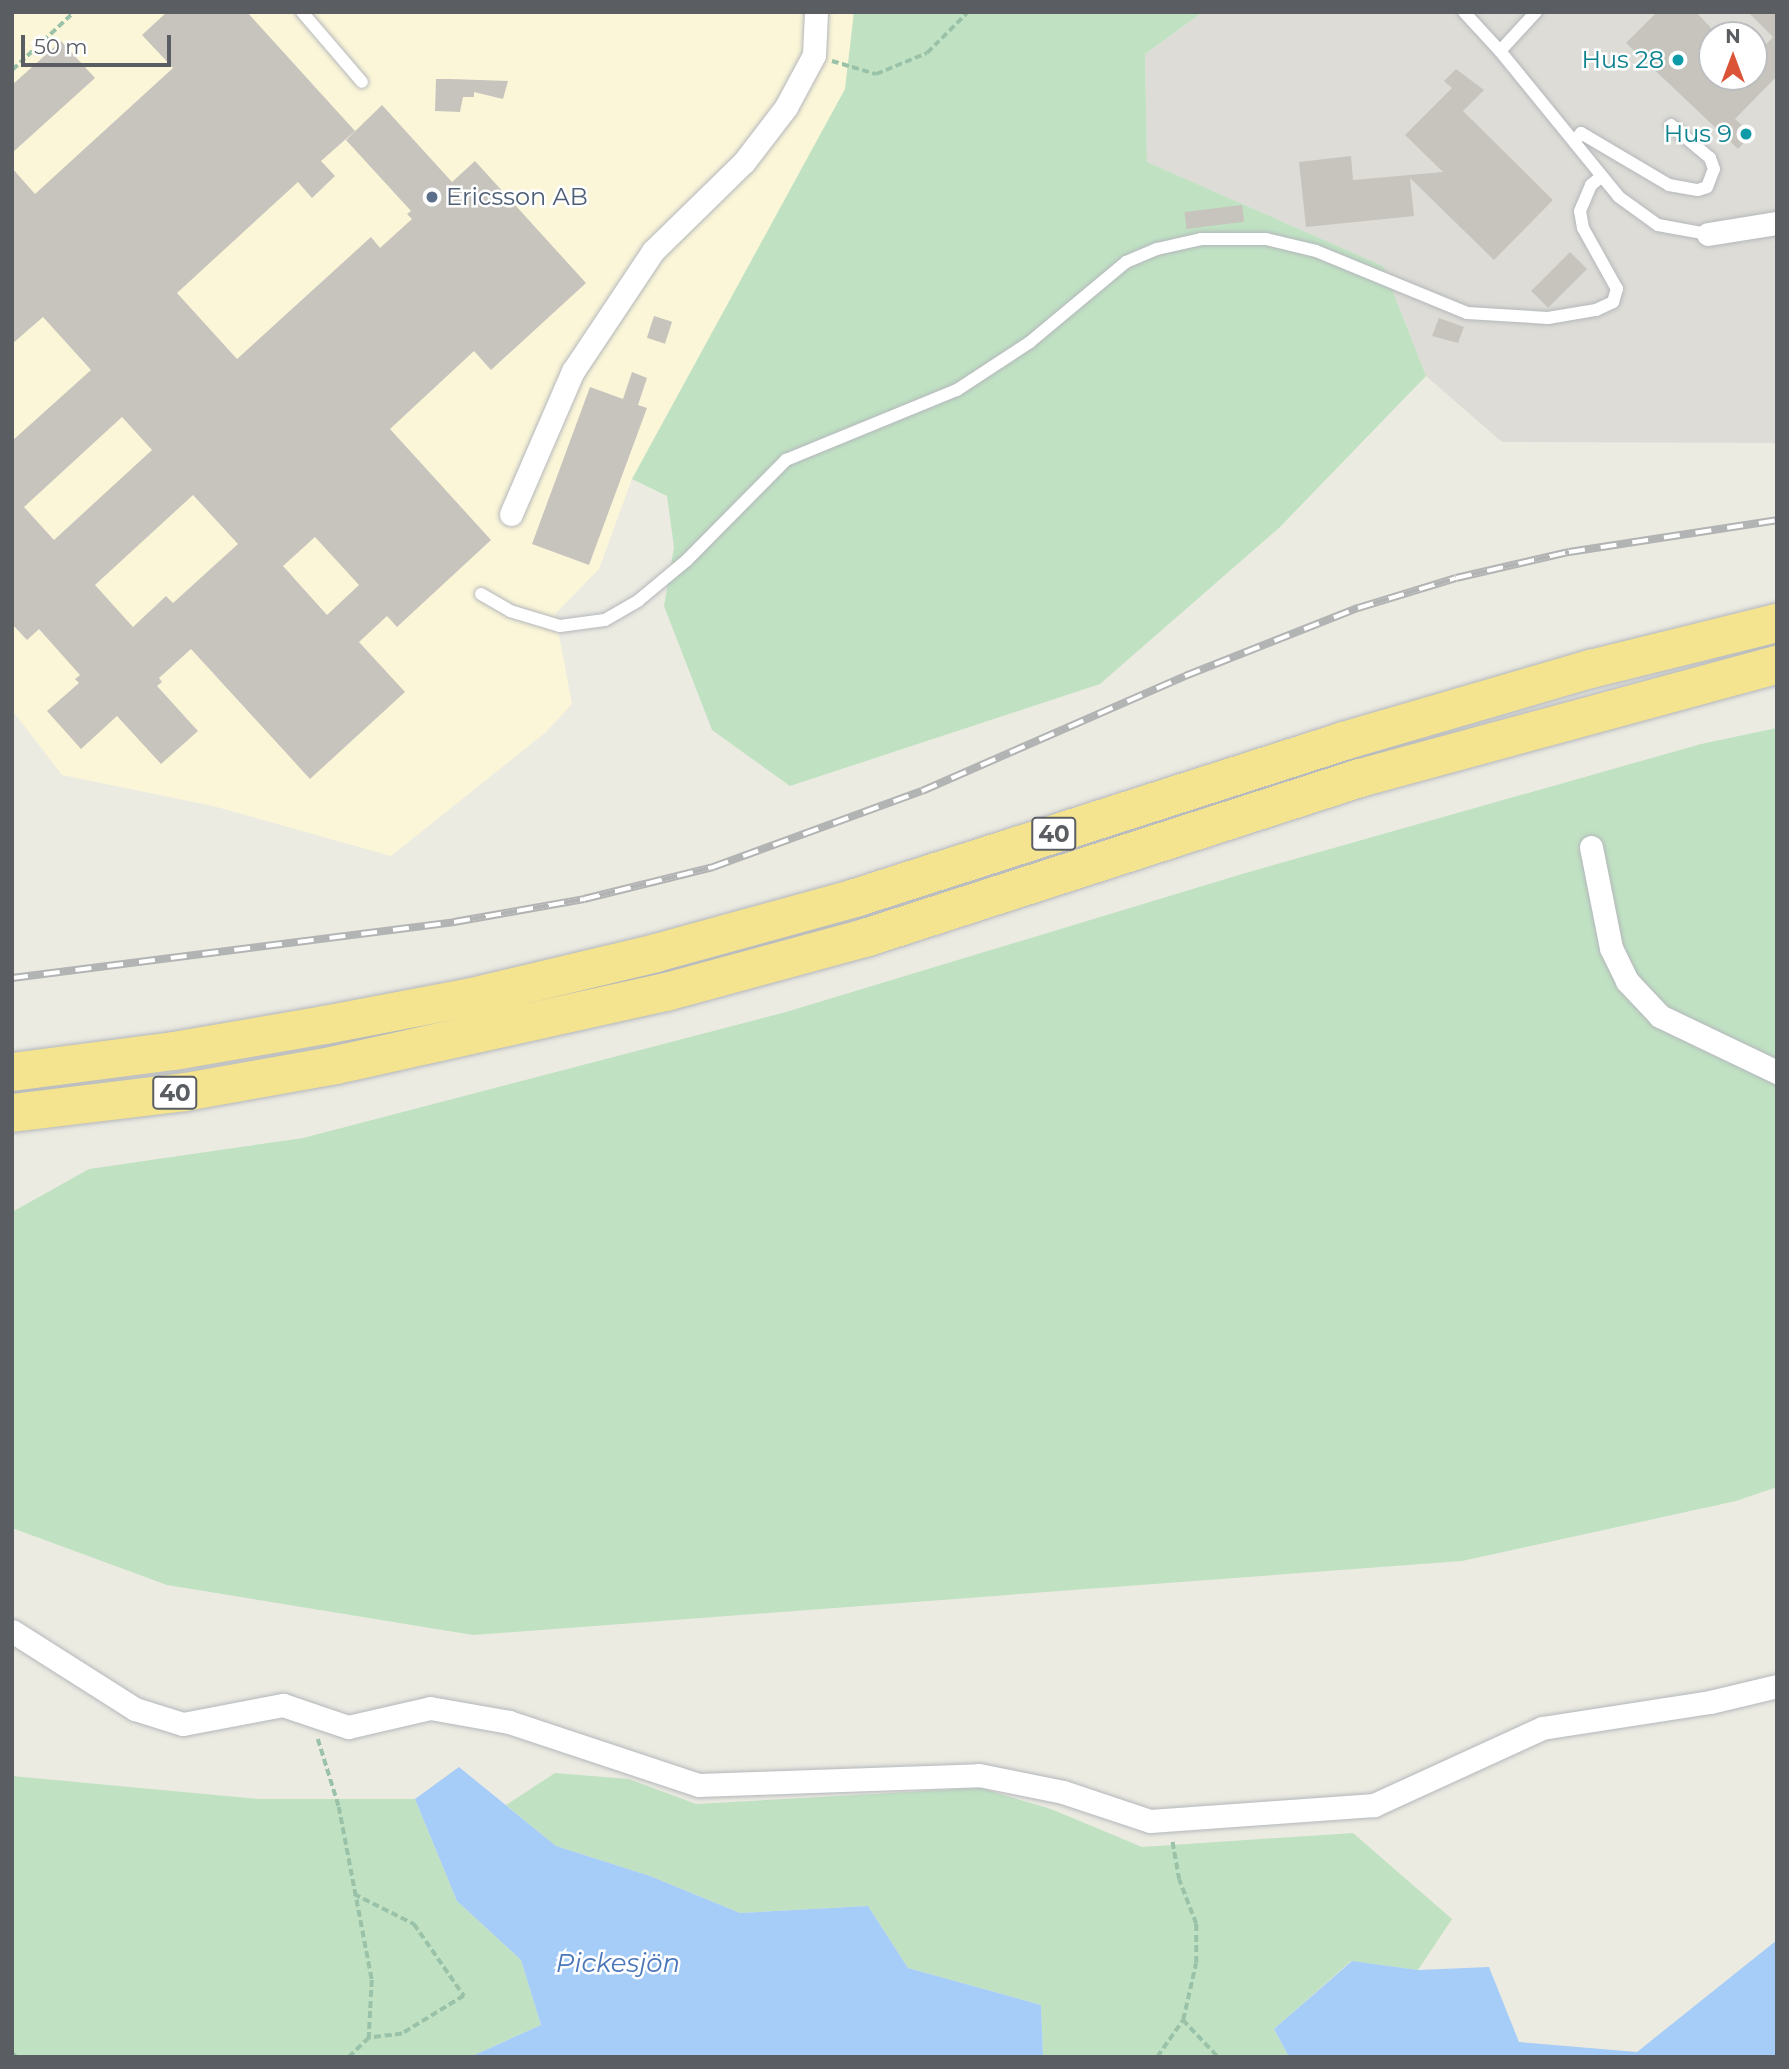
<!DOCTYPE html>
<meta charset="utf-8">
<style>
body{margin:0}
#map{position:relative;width:1789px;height:2069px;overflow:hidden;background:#ecebe2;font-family:Montserrat,sans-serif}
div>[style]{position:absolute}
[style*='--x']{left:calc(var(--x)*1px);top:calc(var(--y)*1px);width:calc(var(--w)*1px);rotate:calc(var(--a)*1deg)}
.commercial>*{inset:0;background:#fbf6d8}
.industrial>*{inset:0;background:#dddcd6}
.green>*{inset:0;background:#c0e2c3}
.water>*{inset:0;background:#a6ccf8}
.building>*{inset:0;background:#c7c4be;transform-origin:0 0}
.path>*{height:3.5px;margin-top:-1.75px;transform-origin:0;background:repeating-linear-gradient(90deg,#9ac2a8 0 7px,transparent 0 10.5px)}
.roads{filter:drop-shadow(0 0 2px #b4b7bb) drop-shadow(0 0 2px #b4b7bb)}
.service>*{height:12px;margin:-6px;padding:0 6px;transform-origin:6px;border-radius:6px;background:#fff}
.minor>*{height:23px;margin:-11.5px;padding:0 11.5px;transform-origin:11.5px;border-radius:11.5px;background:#fff}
.motorway>*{height:38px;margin:-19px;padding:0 19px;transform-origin:19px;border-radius:19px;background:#f4e490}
.rail>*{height:8px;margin-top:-4px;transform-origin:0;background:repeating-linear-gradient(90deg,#fff 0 16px,#b2b3b3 0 32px);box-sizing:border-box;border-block:2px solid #b2b3b3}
.dots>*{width:19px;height:19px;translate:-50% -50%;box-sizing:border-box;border:4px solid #fff;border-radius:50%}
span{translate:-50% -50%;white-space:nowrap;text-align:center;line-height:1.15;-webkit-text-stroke:5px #fff;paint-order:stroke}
.shield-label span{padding:2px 5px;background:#fff;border:2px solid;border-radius:5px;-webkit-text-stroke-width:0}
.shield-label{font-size:23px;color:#5a5d61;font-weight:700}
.culture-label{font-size:24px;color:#0d838f}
.right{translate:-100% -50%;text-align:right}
.service-label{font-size:24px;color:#4e5e75}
.left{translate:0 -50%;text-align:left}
.water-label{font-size:26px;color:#4b76b9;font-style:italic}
.frame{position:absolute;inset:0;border:14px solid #5a5d61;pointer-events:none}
.north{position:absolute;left:1698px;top:21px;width:70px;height:70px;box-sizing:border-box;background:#fff;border:2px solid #bdbec0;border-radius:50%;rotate:0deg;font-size:19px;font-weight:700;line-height:28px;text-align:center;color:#5a5d61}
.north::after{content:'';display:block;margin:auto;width:24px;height:32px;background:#db5438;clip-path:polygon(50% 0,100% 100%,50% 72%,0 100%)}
.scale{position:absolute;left:21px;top:35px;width:150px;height:32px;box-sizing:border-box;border:4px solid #5a5d61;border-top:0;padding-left:9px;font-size:21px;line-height:24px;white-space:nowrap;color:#5a5d61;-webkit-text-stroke:5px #fff;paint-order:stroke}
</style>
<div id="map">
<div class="commercial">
<i style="clip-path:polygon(12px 12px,854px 12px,846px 89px,632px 479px,599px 569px,555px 614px,572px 704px,546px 732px,391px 856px,213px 806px,62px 775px,12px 710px)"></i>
</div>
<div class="industrial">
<i style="clip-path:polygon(evenodd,1203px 12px,1777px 12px,1777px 443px,1502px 442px,1426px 376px,1383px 266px,1147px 162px,1145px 54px,1203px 12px,1712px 35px,1754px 35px,1754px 77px,1712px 77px,1712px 35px)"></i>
</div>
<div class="green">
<i style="clip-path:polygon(854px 12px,1203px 12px,1145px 54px,1147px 162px,1383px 266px,1426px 376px,1279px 528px,1100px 684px,790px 786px,712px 730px,664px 606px,674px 547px,667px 496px,632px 479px,845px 89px)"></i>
<i style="clip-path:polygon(1777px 728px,1777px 1487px,1736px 1501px,1462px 1561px,473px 1635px,167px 1585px,12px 1528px,12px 1212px,89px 1169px,303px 1138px,786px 1012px,1242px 874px,1701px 744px)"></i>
<i style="clip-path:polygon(555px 1773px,629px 1779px,696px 1804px,980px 1788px,1051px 1809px,1142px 1847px,1353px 1833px,1452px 1919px,1418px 1970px,1351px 1961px,1274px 2029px,1289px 2057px,1043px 2057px,1041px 2005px,908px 1968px,868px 1906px,740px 1913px,650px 1876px,556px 1846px,506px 1805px)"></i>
<i style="clip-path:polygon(12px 1776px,260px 1799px,415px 1799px,457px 1901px,521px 1960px,541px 2025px,470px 2057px,12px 2057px)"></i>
</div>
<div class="water">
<i style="clip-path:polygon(459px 1767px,556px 1846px,650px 1876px,740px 1913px,868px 1906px,908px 1968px,1041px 2005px,1043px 2057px,470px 2057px,541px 2025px,521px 1960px,457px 1901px,415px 1799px)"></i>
<i style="clip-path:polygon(1777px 1940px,1777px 2057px,1289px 2057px,1274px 2029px,1352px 1961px,1418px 1970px,1489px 1967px,1519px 2042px,1637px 2052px)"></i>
</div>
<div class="building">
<i style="clip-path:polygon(evenodd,167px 12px,247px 12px,355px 131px,321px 161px,335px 176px,312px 198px,298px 182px,177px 293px,237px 359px,371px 237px,380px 248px,412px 219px,407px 214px,411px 211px,346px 140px,382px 105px,452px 182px,475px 161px,586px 283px,491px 370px,474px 351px,390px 429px,491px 540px,397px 627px,387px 616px,359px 642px,405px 692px,310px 779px,191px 649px,159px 678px,162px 682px,157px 686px,198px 731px,161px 764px,117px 716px,81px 749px,47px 711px,79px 683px,75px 679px,80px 675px,39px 629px,27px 640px,12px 624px,12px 441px,91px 370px,43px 317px,12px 344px,12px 168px,35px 194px,173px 68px,142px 35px,167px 12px,122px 417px,152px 450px,54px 540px,24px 507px,122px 417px,167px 12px,193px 495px,238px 544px,173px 603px,166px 596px,133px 627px,95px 585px,193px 495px,167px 12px,315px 537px,359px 585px,327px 615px,283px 566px,315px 537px)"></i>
<i style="clip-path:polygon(1657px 12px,1696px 12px,1712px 29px,1712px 77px,1754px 77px,1754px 57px,1773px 37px,1748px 12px,1777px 12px,1777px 76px,1735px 119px,1752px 134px,1738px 149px,1626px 43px)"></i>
<i style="clip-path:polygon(61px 41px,95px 78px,12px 153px,12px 85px)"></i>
<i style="clip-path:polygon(1456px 69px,1484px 90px,1463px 111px,1553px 200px,1494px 260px,1410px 178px,1414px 216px,1306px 227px,1299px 162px,1351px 156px,1353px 180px,1443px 172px,1405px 135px,1452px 88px,1444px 81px)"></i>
<i style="clip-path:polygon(436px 79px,451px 79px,508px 81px,503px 99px,474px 92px,474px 97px,463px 97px,460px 112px,435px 111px)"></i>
<i style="left:1242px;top:205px;width:17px;height:58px;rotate:83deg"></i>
<i style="left:1570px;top:252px;width:24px;height:55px;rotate:45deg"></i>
<i style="left:654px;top:316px;width:19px;height:23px;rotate:18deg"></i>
<i style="clip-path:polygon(1439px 318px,1464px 327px,1458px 343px,1432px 336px)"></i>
<i style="clip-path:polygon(632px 372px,647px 378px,638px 405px,647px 408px,589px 565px,532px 544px,590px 387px,623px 399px)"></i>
</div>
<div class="path">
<i style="--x:832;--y:61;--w:46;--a:16.5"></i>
<i style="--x:876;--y:74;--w:55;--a:-22.4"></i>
<i style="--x:927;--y:53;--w:58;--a:-45"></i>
<i style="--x:12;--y:70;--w:85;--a:-43.1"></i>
<i style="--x:318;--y:1739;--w:71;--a:72.8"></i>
<i style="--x:339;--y:1807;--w:176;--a:79.2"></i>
<i style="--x:372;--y:1980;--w:58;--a:93"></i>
<i style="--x:369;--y:2038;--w:28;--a:136"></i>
<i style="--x:354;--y:1894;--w:67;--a:26.6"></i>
<i style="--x:414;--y:1924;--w:88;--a:55.2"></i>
<i style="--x:464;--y:1996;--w:73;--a:148.5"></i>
<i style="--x:402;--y:2034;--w:33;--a:173"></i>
<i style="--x:1183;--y:2020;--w:51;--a:46.6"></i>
<i style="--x:12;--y:2053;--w:6;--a:39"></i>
<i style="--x:1157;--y:2057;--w:45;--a:-54.9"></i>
<i style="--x:1183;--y:2020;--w:58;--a:-77.2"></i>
<i style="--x:1196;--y:1963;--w:39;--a:-90"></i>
<i style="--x:1196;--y:1924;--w:47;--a:-111.1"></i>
<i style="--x:1179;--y:1880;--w:40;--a:-100"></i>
</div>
<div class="roads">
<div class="service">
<i style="--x:302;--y:12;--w:92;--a:49.4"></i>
<i style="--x:1464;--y:12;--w:53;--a:47.3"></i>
<i style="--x:1500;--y:51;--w:53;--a:-47.3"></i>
<i style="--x:1500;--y:51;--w:188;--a:50.8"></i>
<i style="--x:1619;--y:197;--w:48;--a:35.7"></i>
<i style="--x:1658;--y:225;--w:51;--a:10.2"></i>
<i style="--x:1575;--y:141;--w:10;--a:-53"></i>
<i style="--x:1581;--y:133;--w:102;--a:30.6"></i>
<i style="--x:1669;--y:185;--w:29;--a:10"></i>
<i style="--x:1698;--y:190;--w:9;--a:-18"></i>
<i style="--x:1707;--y:187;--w:19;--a:-69"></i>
<i style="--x:1714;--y:169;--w:12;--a:-110"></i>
<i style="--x:1710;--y:158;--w:51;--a:-139.8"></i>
<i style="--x:481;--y:594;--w:34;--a:30"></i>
<i style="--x:510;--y:611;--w:52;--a:16.7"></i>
<i style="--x:560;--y:626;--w:45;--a:-7.6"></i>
<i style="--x:605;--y:620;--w:39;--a:-30"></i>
<i style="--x:639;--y:600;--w:62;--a:-39.8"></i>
<i style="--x:687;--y:560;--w:141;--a:-45.3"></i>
<i style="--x:786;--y:460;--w:185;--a:-22.3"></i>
<i style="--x:957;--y:390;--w:87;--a:-33.3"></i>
<i style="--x:1030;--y:342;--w:125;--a:-39.8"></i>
<i style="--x:1126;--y:262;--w:34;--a:-23"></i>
<i style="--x:1157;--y:249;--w:45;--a:-12.8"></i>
<i style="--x:1201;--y:239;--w:65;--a:0"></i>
<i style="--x:1266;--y:239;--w:51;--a:13.5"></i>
<i style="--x:1316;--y:251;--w:163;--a:22.3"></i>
<i style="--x:1467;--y:313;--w:81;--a:3.5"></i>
<i style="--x:1548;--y:318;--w:49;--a:-9.5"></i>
<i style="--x:1596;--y:310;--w:19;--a:-25"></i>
<i style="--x:1613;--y:302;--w:14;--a:-73"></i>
<i style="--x:1617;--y:289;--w:70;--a:-119.1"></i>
<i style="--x:1583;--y:228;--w:17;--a:-100"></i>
<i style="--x:1580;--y:211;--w:28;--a:-67"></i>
<i style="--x:1591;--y:185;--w:14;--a:-39"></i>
</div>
<div class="minor">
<i style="--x:1708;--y:234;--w:70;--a:-9.1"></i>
<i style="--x:511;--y:514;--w:156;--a:-66.6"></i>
<i style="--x:573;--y:371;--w:144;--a:-56.3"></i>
<i style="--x:653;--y:251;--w:127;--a:-44.4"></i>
<i style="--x:744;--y:162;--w:69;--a:-52.6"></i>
<i style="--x:786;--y:107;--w:59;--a:-61.7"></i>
<i style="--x:814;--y:55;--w:43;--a:-87.3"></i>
<i style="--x:1591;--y:847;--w:103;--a:78.8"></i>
<i style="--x:1611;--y:948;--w:37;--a:64"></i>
<i style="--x:1627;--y:981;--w:48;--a:46.7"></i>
<i style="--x:1660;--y:1016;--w:130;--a:25.6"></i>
<i style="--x:12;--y:1631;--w:146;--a:32.4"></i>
<i style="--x:135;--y:1709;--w:50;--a:17.4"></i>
<i style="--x:183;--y:1724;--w:102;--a:-10.8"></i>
<i style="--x:283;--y:1705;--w:69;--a:18.7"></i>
<i style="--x:348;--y:1727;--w:84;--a:-13"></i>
<i style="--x:430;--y:1708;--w:80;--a:10"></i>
<i style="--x:509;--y:1722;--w:199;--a:18.4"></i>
<i style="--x:698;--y:1785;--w:281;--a:-2"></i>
<i style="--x:979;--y:1775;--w:86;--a:11.4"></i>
<i style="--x:1063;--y:1792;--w:92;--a:18.4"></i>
<i style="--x:1150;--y:1821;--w:225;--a:-4.1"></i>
<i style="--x:1374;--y:1805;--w:185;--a:-24.6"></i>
<i style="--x:1542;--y:1728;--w:170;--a:-8.8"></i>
<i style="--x:1710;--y:1702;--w:69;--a:-13.4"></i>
</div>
<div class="motorway">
<i style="--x:12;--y:1072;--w:163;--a:-7.4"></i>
<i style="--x:174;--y:1051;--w:153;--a:-9.8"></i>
<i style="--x:325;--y:1025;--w:150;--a:-10.8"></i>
<i style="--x:472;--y:997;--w:189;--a:-13.4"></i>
<i style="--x:656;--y:953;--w:206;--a:-15.4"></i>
<i style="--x:855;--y:898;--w:514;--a:-17.8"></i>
<i style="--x:1344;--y:741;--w:257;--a:-16.3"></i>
<i style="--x:1591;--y:669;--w:192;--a:-13.9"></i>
<i style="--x:12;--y:1113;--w:174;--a:-6.9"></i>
<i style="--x:185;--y:1092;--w:153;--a:-10.1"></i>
<i style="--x:336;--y:1065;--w:338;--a:-12.5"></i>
<i style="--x:666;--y:992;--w:206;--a:-15.2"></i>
<i style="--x:865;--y:938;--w:520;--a:-17.91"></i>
<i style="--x:1360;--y:778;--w:432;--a:-15.2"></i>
</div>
</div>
<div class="rail">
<i style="--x:12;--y:978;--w:446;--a:-7.2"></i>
<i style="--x:454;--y:922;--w:132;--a:-10"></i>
<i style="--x:584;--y:899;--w:133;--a:-13.9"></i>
<i style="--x:713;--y:867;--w:222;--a:-20"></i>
<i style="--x:922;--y:791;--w:287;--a:-23.6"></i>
<i style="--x:1185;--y:676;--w:186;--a:-21.5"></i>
<i style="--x:1358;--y:608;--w:102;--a:-17"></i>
<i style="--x:1456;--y:578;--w:116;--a:-13"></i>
<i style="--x:1569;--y:552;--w:210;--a:-8.7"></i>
</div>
<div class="dots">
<i style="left:1678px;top:60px;background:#0f9aa8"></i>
<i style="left:1746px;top:134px;background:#0f9aa8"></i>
<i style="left:432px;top:197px;background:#5c6f8a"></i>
</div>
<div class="shield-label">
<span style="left:1054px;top:834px">40</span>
<span style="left:175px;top:1093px">40</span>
</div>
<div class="culture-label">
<span class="right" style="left:1664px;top:60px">Hus 28</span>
<span class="right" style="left:1732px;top:134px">Hus 9</span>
</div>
<div class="service-label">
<span class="left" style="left:446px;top:197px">Ericsson AB</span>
</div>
<div class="water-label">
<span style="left:618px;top:1964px">Pickesjön</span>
</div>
<div class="frame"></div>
<div class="north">N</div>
<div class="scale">50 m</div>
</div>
